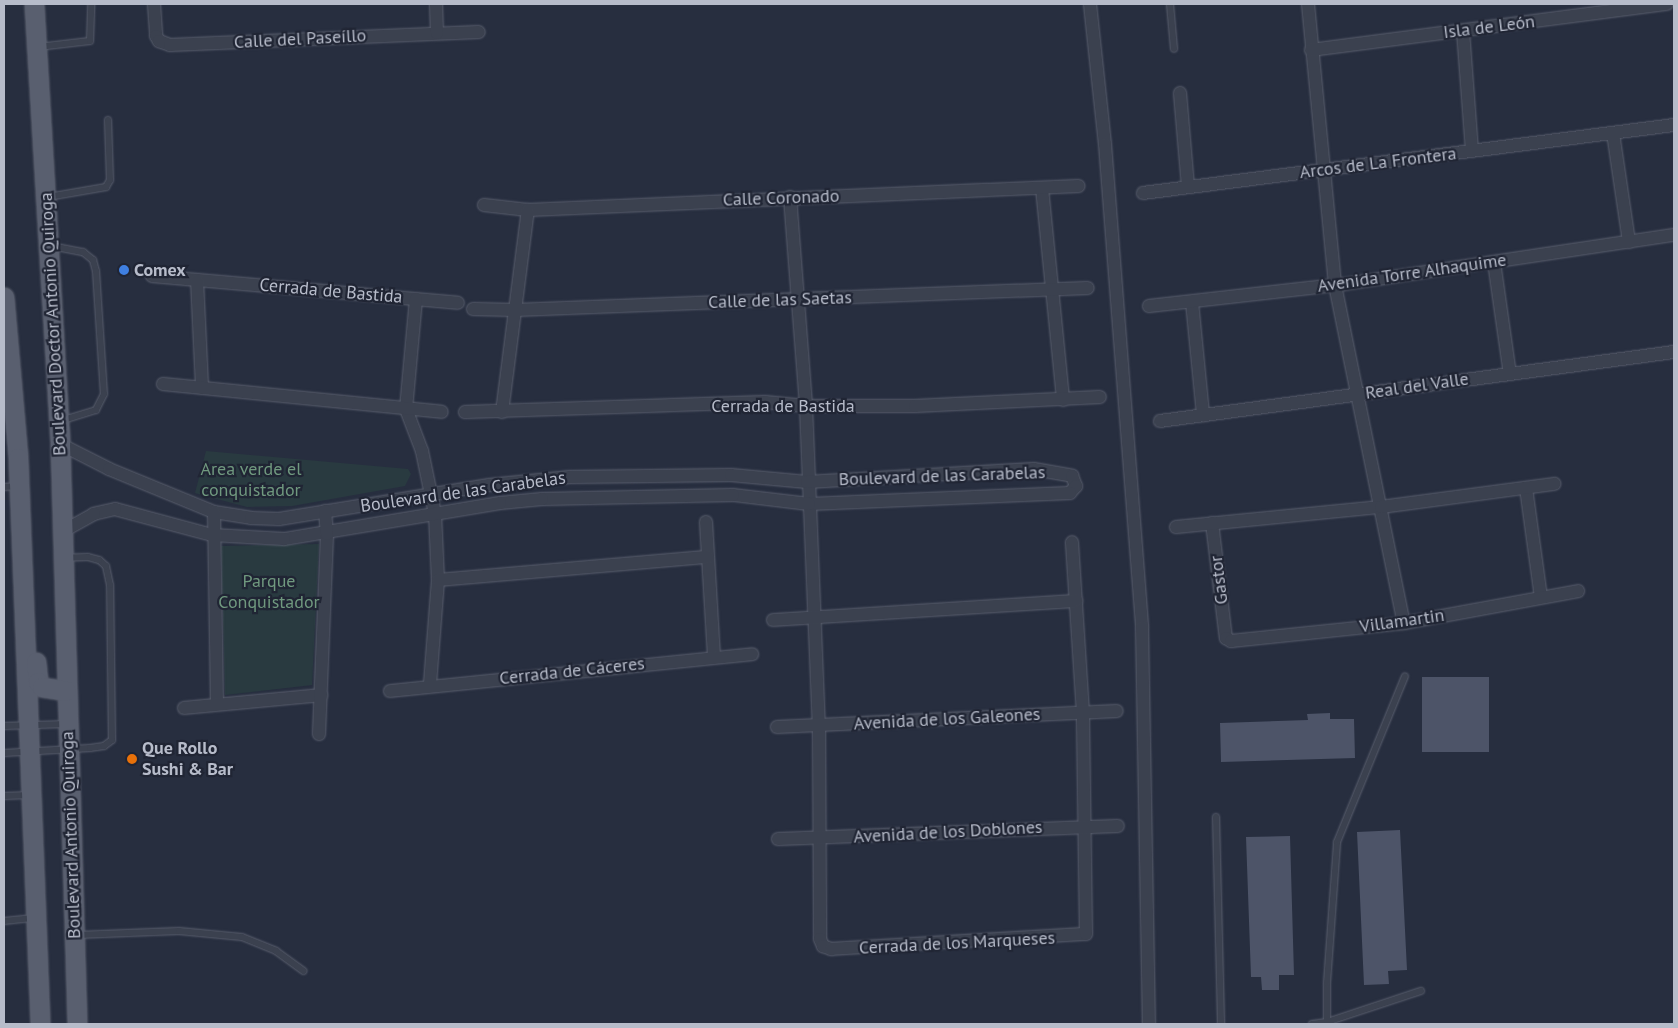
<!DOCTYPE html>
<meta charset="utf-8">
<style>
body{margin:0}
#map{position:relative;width:1678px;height:1028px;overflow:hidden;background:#272e3f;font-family:"PT Sans",sans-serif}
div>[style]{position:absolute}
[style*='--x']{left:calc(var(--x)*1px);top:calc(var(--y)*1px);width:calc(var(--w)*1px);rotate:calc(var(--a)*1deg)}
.green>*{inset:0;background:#293a40}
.building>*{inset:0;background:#4d5468;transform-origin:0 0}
.roads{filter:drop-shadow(0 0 1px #595e6d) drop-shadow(0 0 1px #595e6d)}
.service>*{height:6px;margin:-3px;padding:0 3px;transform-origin:3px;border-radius:3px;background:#3b414f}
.minor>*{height:12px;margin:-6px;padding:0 6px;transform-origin:6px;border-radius:6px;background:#3b414f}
.primary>*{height:19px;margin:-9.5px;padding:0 9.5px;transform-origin:9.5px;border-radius:9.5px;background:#595f6f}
.dots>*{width:14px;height:14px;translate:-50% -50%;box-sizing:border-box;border:2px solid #202534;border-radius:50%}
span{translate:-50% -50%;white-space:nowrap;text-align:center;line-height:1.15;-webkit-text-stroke:4.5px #202534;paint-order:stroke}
.street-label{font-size:18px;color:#b7bcca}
.poi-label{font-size:18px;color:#b7bcca;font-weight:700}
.left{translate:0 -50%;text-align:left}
.park-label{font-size:18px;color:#70997f}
.frame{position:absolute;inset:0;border:5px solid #b7bcca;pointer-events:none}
</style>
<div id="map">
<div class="green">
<i style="clip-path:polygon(206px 451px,408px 469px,411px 474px,405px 486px,292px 506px,247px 507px,195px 493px)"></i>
<i style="clip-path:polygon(319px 544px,312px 685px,225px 695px,221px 546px)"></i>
</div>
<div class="building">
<i style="left:1422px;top:677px;width:67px;height:75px"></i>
<i style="clip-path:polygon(1330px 713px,1330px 719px,1354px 719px,1355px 758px,1221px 762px,1220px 723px,1308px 720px,1307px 714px)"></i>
<i style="clip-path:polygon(1400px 830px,1407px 970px,1388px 971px,1389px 984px,1364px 985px,1357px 832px)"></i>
<i style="clip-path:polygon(1290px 836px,1294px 975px,1279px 975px,1279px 990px,1262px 990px,1261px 977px,1251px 977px,1246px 837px)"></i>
</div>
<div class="roads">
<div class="service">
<i style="--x:1170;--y:4;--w:45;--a:84.9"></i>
<i style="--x:38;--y:47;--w:52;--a:-6.6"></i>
<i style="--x:90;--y:41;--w:37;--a:-88"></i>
<i style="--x:48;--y:197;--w:59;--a:-9.8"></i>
<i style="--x:106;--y:187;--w:8;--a:-60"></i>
<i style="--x:110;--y:180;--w:60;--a:-91.9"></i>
<i style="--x:51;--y:246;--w:33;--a:11"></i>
<i style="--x:83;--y:252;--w:13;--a:39"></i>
<i style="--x:93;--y:260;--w:11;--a:75"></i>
<i style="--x:96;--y:271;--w:123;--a:86.3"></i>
<i style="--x:104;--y:394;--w:18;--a:117"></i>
<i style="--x:96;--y:410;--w:38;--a:163"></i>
<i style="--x:4;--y:487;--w:14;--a:-4"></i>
<i style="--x:4;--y:726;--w:63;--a:-1.8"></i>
<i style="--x:4;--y:753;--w:86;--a:-3.3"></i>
<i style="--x:90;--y:748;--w:14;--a:-8"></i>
<i style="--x:104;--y:746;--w:10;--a:-37"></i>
<i style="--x:112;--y:740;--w:155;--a:-90.7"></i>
<i style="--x:110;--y:585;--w:19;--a:-102"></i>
<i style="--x:106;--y:566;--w:9;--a:-139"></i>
<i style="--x:99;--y:560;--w:11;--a:-165"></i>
<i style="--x:88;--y:557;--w:23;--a:178"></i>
<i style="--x:4;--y:796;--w:26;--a:-2"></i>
<i style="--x:1216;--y:817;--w:207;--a:88.6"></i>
<i style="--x:4;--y:921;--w:30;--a:-6"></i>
<i style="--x:77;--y:935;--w:102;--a:-2.2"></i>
<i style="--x:179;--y:931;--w:63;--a:5.4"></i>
<i style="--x:242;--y:937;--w:37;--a:22"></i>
<i style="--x:276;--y:951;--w:34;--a:36"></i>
<i style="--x:1327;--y:1022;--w:99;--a:-18.3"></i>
<i style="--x:1312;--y:1024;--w:15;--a:-8"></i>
<i style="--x:1327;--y:1022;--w:39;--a:-90"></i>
<i style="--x:1327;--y:983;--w:141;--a:-85.9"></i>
<i style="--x:1337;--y:842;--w:179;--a:-67.7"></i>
</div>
<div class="minor">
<i style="--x:154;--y:4;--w:32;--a:86"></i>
<i style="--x:156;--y:36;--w:6;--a:59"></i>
<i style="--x:159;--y:41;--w:12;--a:20"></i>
<i style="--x:170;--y:45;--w:309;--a:-2.4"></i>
<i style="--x:436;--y:4;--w:29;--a:88"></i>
<i style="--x:1090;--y:4;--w:141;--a:83.9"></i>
<i style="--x:1105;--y:144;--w:484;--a:85.6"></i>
<i style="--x:1142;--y:627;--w:397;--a:89"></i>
<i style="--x:1308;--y:4;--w:282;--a:84.5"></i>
<i style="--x:1335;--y:285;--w:345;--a:78.5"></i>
<i style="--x:1463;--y:31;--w:120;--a:85.7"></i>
<i style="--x:1311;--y:50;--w:359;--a:-7.4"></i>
<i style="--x:1180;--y:93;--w:94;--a:85.1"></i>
<i style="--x:1613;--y:133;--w:110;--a:81.6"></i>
<i style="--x:1042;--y:188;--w:213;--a:84.3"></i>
<i style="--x:1143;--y:193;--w:535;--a:-7.3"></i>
<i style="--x:790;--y:197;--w:210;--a:85.6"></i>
<i style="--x:806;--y:406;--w:319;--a:87.7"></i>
<i style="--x:819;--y:725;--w:214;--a:89.7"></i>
<i style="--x:820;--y:939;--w:8;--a:67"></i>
<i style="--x:823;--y:946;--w:9;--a:21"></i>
<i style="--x:831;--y:949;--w:255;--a:-3.4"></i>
<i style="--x:1086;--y:934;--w:221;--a:-90.8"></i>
<i style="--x:1083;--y:713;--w:171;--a:-93.7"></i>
<i style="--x:484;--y:205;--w:44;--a:6.5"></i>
<i style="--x:528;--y:210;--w:551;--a:-2.5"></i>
<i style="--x:1494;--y:262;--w:113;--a:81.9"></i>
<i style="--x:152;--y:276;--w:307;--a:5"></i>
<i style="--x:197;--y:280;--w:108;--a:87.3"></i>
<i style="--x:416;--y:299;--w:110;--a:95.2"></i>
<i style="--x:406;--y:409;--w:45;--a:69.1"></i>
<i style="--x:422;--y:451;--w:64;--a:78.3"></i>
<i style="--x:435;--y:514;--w:66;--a:87.4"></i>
<i style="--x:438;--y:580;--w:105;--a:94.4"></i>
<i style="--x:1192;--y:302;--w:114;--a:84.4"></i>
<i style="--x:1149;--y:306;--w:197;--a:-6.4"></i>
<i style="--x:1345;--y:284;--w:333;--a:-8.5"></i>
<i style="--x:473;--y:309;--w:42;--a:1.4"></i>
<i style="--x:515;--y:310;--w:573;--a:-2.2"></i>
<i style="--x:163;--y:384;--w:280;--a:5.7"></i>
<i style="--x:465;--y:412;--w:300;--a:-1.9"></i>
<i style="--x:765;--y:402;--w:41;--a:5.6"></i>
<i style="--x:806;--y:406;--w:109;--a:0"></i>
<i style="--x:915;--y:406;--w:185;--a:-2.8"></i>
<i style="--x:502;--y:412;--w:204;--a:-82.7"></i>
<i style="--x:1160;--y:421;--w:519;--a:-7.65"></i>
<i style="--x:60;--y:444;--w:55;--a:27"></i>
<i style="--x:109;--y:469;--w:113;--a:22.3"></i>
<i style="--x:214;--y:512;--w:37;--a:9"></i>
<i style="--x:251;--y:518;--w:28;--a:2"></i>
<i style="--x:279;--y:519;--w:213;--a:-9.2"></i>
<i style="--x:489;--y:485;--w:81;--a:-5.6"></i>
<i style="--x:570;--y:477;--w:161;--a:-0.7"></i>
<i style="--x:731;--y:475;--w:76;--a:5.3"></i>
<i style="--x:807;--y:482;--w:227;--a:-3.3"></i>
<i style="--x:1034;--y:469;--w:39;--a:10"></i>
<i style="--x:1072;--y:476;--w:11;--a:68"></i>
<i style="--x:1076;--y:486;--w:9;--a:131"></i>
<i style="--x:1070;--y:493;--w:261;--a:177.6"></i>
<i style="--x:809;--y:504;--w:77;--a:-173.2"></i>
<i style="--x:733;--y:495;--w:191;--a:178.8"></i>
<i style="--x:542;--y:499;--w:42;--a:174.6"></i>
<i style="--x:500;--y:503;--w:219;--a:170.5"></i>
<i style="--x:284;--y:539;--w:72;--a:-176.8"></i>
<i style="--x:212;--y:535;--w:100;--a:-165"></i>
<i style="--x:115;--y:509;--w:22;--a:167"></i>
<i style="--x:94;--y:514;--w:35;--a:151"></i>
<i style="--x:1526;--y:488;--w:110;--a:82.2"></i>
<i style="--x:214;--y:512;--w:192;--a:89.1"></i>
<i style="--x:706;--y:522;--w:134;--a:86.6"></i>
<i style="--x:1212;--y:523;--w:116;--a:83.1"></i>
<i style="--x:1226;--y:638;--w:6;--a:31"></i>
<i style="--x:1231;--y:641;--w:174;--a:-5.9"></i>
<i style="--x:1404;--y:623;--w:177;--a:-10.4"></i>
<i style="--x:1176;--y:527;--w:206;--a:-5.6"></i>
<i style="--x:1381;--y:507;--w:175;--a:-7.6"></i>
<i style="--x:438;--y:580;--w:271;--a:-4.9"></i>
<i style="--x:773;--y:620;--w:304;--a:-3.6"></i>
<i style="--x:390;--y:691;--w:364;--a:-5.8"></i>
<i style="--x:184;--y:708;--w:138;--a:-5.4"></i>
<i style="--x:777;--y:727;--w:340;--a:-2.7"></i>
<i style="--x:319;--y:734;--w:200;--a:-87.7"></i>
<i style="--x:327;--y:534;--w:23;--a:-95"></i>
<i style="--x:778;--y:839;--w:340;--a:-2.2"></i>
</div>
<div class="primary">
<i style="--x:34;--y:4;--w:441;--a:86.6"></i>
<i style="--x:60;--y:444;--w:580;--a:88.32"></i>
<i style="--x:4;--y:297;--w:162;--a:85"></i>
<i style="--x:18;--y:458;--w:566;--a:87.77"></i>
<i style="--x:36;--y:662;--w:20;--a:84"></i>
<i style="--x:38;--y:682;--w:6;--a:51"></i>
<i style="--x:42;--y:687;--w:24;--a:9"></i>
</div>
</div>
<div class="dots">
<i style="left:124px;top:270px;background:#3f7fe0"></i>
<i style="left:132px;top:759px;background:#e8710a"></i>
</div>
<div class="street-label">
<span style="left:1489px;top:27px;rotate:-7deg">Isla de León</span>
<span style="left:300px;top:39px;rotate:-3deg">Calle del Paseíllo</span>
<span style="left:1378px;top:163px;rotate:-7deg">Arcos de La Frontera</span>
<span style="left:781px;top:198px;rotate:-2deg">Calle Coronado</span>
<span style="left:1412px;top:273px;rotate:-8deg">Avenida Torre Alhaquime</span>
<span style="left:331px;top:291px;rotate:5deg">Cerrada de Bastida</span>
<span style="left:780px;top:300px;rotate:-2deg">Calle de las Saetas</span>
<span style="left:53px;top:324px;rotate:-93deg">Boulevard Doctor Antonio Quiroga</span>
<span style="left:1417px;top:386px;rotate:-8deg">Real del Valle</span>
<span style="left:783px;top:406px">Cerrada de Bastida</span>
<span style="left:942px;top:476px;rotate:-2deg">Boulevard de las Carabelas</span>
<span style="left:463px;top:492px;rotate:-8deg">Boulevard de las Carabelas</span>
<span style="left:1219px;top:580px;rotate:-97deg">Gastor</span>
<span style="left:1402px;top:621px;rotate:-8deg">Villamartin</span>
<span style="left:572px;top:671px;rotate:-6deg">Cerrada de Cáceres</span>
<span style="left:947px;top:719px;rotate:-3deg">Avenida de los Galeones</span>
<span style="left:948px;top:832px;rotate:-3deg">Avenida de los Doblones</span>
<span style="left:71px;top:835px;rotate:-92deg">Boulevard Antonio Quiroga</span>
<span style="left:957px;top:943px;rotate:-3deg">Cerrada de los Marqueses</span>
</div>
<div class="poi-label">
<span class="left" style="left:134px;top:270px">Comex</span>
<span class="left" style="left:142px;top:759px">Que Rollo<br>Sushi &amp; Bar</span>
</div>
<div class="park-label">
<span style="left:251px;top:480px">Area verde el<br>conquistador</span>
<span style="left:269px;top:592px">Parque<br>Conquistador</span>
</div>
<div class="frame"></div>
</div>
